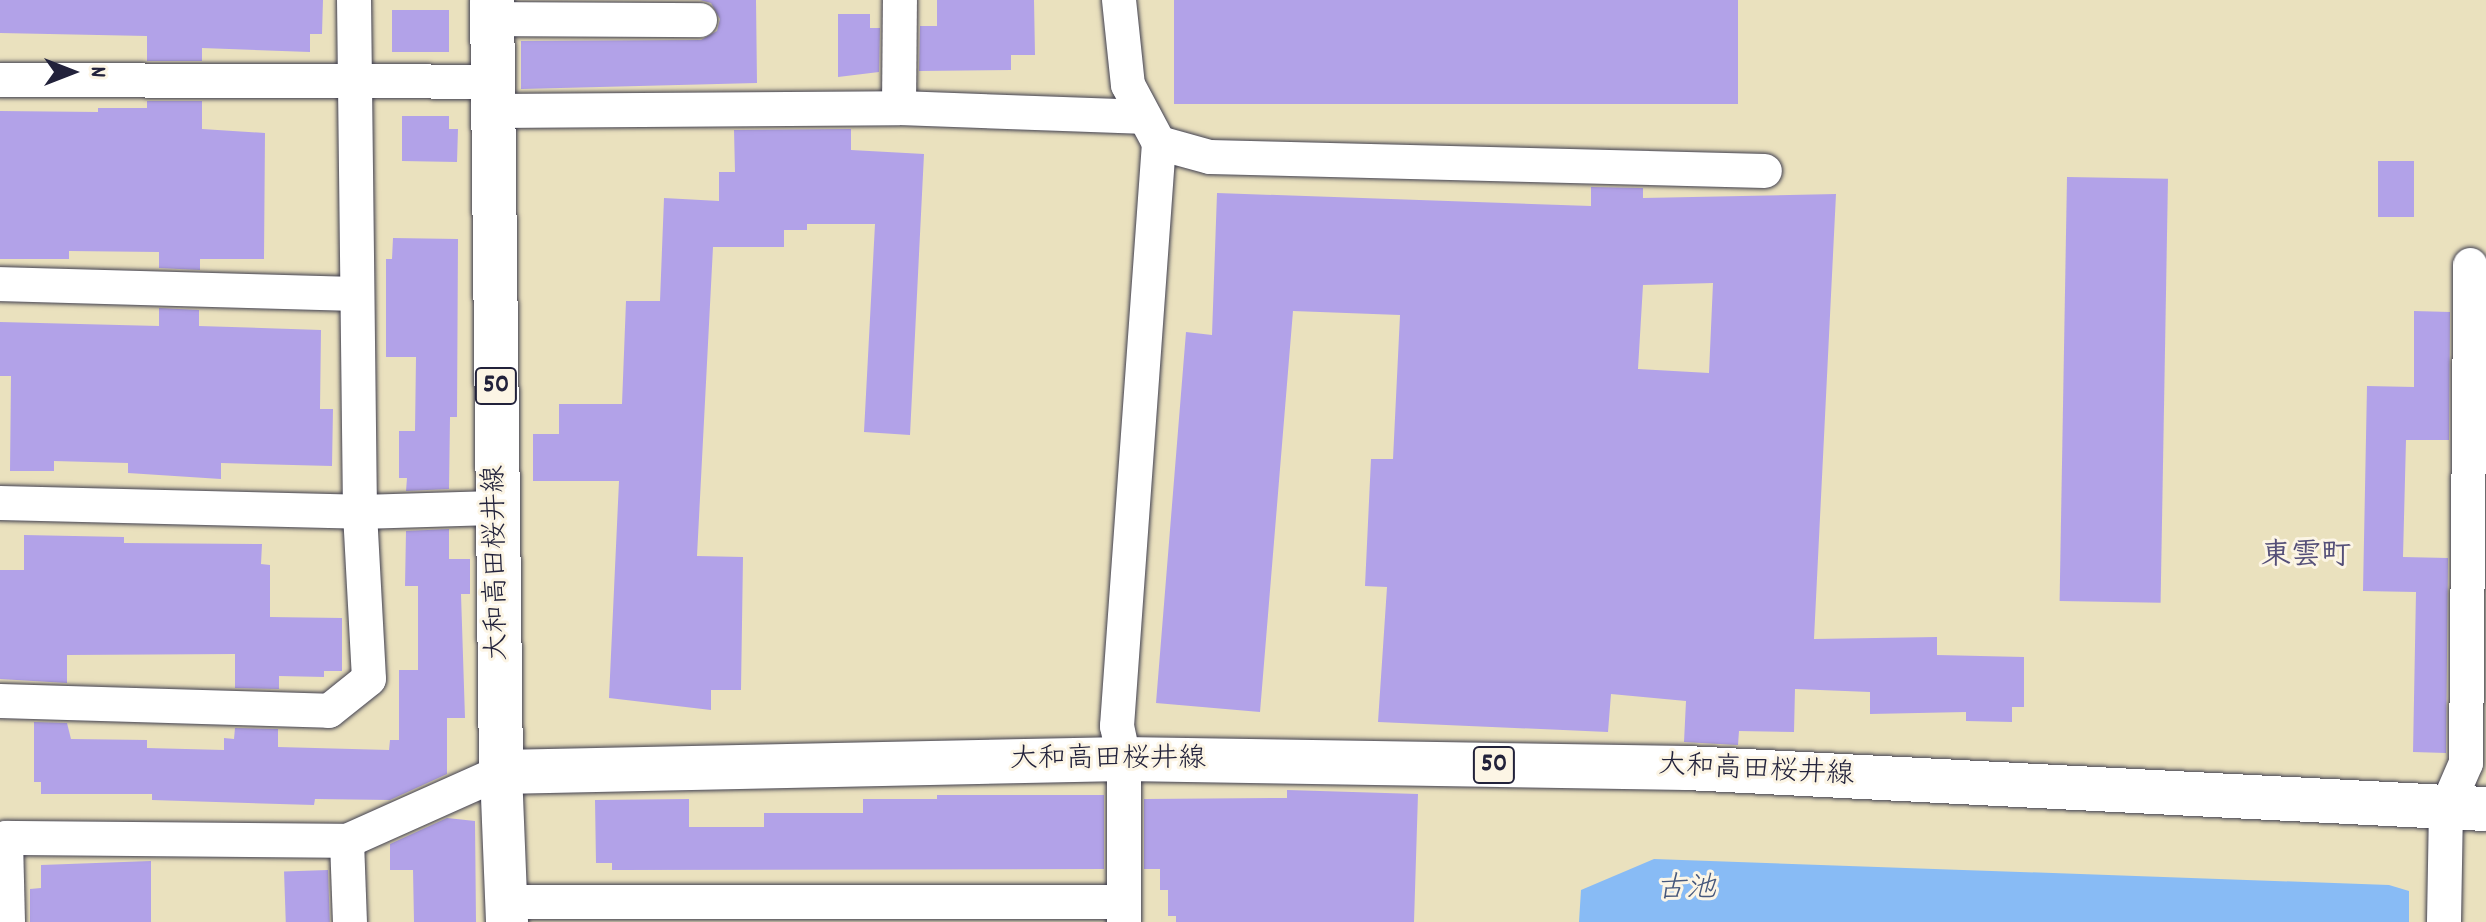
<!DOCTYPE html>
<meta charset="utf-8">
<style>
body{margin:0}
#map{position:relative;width:2486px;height:922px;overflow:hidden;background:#eae1be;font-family:Dekko,"Klee One",sans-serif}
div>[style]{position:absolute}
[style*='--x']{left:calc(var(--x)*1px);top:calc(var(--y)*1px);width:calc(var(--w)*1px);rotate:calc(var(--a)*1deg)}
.water>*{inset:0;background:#88bbf5}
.building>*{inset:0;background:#b2a2e8;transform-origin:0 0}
.roads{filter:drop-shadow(0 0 2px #403f4f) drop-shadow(0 0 2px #403f4f)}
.minor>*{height:34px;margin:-17px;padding:0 17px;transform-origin:17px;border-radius:17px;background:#fff}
.tertiary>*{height:42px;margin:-21px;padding:0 21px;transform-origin:21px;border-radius:21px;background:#fff}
.primary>*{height:44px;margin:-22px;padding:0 22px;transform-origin:22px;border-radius:22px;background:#fff}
span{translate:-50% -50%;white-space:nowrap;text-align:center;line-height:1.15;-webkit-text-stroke:6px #fcf5e5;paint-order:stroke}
.shield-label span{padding:2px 6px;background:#fcf5e5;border:2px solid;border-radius:6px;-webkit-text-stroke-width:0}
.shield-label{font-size:26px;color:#22223b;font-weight:700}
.street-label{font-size:28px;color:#22223b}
.neighbourhood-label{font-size:30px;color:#544f78;font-weight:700}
.water-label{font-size:30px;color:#46587c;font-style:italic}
.north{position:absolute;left:32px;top:32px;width:80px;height:80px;-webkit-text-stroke:6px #fcf5e5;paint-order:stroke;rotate:90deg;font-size:22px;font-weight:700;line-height:32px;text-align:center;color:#22223b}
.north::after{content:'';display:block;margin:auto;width:28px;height:36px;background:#22223b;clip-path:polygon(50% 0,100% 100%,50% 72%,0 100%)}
</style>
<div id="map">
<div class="water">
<i style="clip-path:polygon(1654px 859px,2389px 885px,2409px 891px,2409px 922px,1579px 922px,1581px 890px)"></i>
</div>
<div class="building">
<i style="clip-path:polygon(0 0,323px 0,322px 34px,310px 34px,310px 52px,202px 48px,202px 61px,147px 61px,147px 36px,0 33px)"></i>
<i style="clip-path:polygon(700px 0,756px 0,757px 83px,521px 89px,521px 41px,701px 40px,717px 31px,720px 19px,711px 3px)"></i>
<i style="clip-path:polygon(937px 0,1034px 0,1035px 55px,1011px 55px,1011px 70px,919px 71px,920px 26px,937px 26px)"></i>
<i style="left:1174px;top:0;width:564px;height:104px"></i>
<i style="left:392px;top:10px;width:57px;height:42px"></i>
<i style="clip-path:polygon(838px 14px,870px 14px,870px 28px,880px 28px,879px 72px,838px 77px)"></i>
<i style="clip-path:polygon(147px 101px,202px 101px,202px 129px,265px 133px,264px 259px,200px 259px,200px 270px,159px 268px,159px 252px,69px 251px,69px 259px,0 259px,0 111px,98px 112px,98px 108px,147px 108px)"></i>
<i style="clip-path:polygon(402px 116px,449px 116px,449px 129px,458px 129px,457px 162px,402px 161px)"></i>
<i style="clip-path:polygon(851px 129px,851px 150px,924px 154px,910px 435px,864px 432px,875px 224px,807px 224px,807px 230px,784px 230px,784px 247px,713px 247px,697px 556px,743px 557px,741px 690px,711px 690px,711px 710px,609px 698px,619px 481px,533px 481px,533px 434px,559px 434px,559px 404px,622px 404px,626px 301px,660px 301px,664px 198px,719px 201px,719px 172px,735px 172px,734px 130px)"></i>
<i style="left:2378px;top:161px;width:36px;height:56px"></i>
<i style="left:2067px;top:177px;width:101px;height:424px;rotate:1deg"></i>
<i style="clip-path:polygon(evenodd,1591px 187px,1643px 188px,1643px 198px,1836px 194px,1814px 639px,1937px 637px,1937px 655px,2024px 657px,2024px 707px,2012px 707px,2012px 722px,1966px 721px,1966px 712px,1870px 714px,1870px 692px,1795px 689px,1794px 732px,1739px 731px,1738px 745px,1684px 742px,1686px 701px,1611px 694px,1608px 732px,1378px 722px,1387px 587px,1365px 586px,1371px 459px,1393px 459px,1400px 315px,1293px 311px,1260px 712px,1156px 703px,1186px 332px,1212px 335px,1217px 193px,1591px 206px,1591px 187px,1713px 283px,1709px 373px,1638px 369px,1643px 285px,1713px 283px)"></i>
<i style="clip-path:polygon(393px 238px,458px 239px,457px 417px,450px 417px,449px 489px,406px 491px,407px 478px,399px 478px,399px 431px,415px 431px,416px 357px,386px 357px,386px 259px,392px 259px)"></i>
<i style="clip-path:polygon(159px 308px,199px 310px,199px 326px,321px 330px,320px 409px,333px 409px,332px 466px,221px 463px,221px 479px,128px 473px,128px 463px,54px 461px,54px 471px,10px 471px,11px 376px,0 376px,0 322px,159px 326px)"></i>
<i style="clip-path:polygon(2414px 311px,2450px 312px,2449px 440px,2406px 440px,2403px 557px,2448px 558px,2446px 753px,2413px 752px,2416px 592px,2363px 591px,2367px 386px,2414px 387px)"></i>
<i style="clip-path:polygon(449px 529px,449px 559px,470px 559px,470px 594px,461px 594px,465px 718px,447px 718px,447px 774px,390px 800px,315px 799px,314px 805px,152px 800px,152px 794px,41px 794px,41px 782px,34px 782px,34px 722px,67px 723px,71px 739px,147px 740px,147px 748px,224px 750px,224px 738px,234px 739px,235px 728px,278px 729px,278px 747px,389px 750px,390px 740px,399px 740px,399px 670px,418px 670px,418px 586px,405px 586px,406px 531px)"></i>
<i style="clip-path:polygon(24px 535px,124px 537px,124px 543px,262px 544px,261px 564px,270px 565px,270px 617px,342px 618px,342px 671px,324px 671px,324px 677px,279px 676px,279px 689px,235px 688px,235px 654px,67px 655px,67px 683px,0 679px,0 570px,24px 570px)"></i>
<i style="clip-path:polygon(1287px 790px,1418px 794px,1414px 922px,1176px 922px,1176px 916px,1168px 916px,1168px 890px,1160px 890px,1160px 869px,1144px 869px,1144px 799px,1287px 798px)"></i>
<i style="clip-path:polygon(937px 795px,1104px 795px,1104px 869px,612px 870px,612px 863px,596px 863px,595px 800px,689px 799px,689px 827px,764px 827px,764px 813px,863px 813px,863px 799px,937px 799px)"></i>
<i style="clip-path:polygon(447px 818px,475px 821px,476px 922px,414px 922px,413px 870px,390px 870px,390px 844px)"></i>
<i style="clip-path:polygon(151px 861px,151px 922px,30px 922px,30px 889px,41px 888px,41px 865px)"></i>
<i style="left:328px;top:870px;width:52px;height:44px;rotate:88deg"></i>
</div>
<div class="roads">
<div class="minor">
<i style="--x:1119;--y:0;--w:85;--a:84"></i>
<i style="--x:1128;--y:85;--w:66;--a:61.9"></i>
<i style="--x:1159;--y:143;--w:585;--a:94.12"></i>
<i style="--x:1117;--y:726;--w:34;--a:78"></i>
<i style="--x:1124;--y:759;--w:163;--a:90"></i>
<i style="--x:493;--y:19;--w:207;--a:0.3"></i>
<i style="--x:0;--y:80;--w:494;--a:0.2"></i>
<i style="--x:899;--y:108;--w:108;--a:-89.5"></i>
<i style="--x:494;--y:111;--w:405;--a:-0.4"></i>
<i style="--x:899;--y:108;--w:241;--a:2.1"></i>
<i style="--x:1159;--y:143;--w:53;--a:15.4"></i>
<i style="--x:1210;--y:157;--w:555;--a:1.44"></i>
<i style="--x:0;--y:284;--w:357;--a:1.6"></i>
<i style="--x:0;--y:503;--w:360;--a:1.4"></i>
<i style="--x:360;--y:512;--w:136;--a:-1.7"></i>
<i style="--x:0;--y:701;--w:329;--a:1.7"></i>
<i style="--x:329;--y:711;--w:51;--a:-38.7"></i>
<i style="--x:369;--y:679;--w:167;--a:-93.1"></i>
<i style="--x:360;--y:512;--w:512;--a:-90.67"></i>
<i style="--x:347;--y:841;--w:81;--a:87.9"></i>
<i style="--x:506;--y:902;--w:618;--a:0"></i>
<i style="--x:8;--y:922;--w:84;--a:-91.4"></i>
<i style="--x:6;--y:838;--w:341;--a:0.5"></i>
<i style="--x:347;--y:841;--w:169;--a:-24.1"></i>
<i style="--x:2444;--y:922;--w:113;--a:-89"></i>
<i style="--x:2446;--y:809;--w:50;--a:-66.5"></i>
<i style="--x:2466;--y:763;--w:498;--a:-89.5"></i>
</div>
<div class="tertiary">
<i style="--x:501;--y:772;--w:150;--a:87.7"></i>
</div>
<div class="primary">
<i style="--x:492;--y:0;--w:772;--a:89.33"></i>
<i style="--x:501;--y:772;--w:623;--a:-1.2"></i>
<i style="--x:1124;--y:759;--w:563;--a:0.92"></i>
<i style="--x:1687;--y:768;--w:800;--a:2.94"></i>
</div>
</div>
<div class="shield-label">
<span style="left:496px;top:386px">50</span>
<span style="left:1494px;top:765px">50</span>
</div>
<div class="street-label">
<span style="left:498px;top:563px;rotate:-91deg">大和高田桜井線</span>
<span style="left:1108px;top:761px">大和高田桜井線</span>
<span style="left:1756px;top:772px;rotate:3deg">大和高田桜井線</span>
</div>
<div class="neighbourhood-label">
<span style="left:2306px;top:558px">東雲町</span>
</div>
<div class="water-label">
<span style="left:1686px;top:891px">古池</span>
</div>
<div class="north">N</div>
</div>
